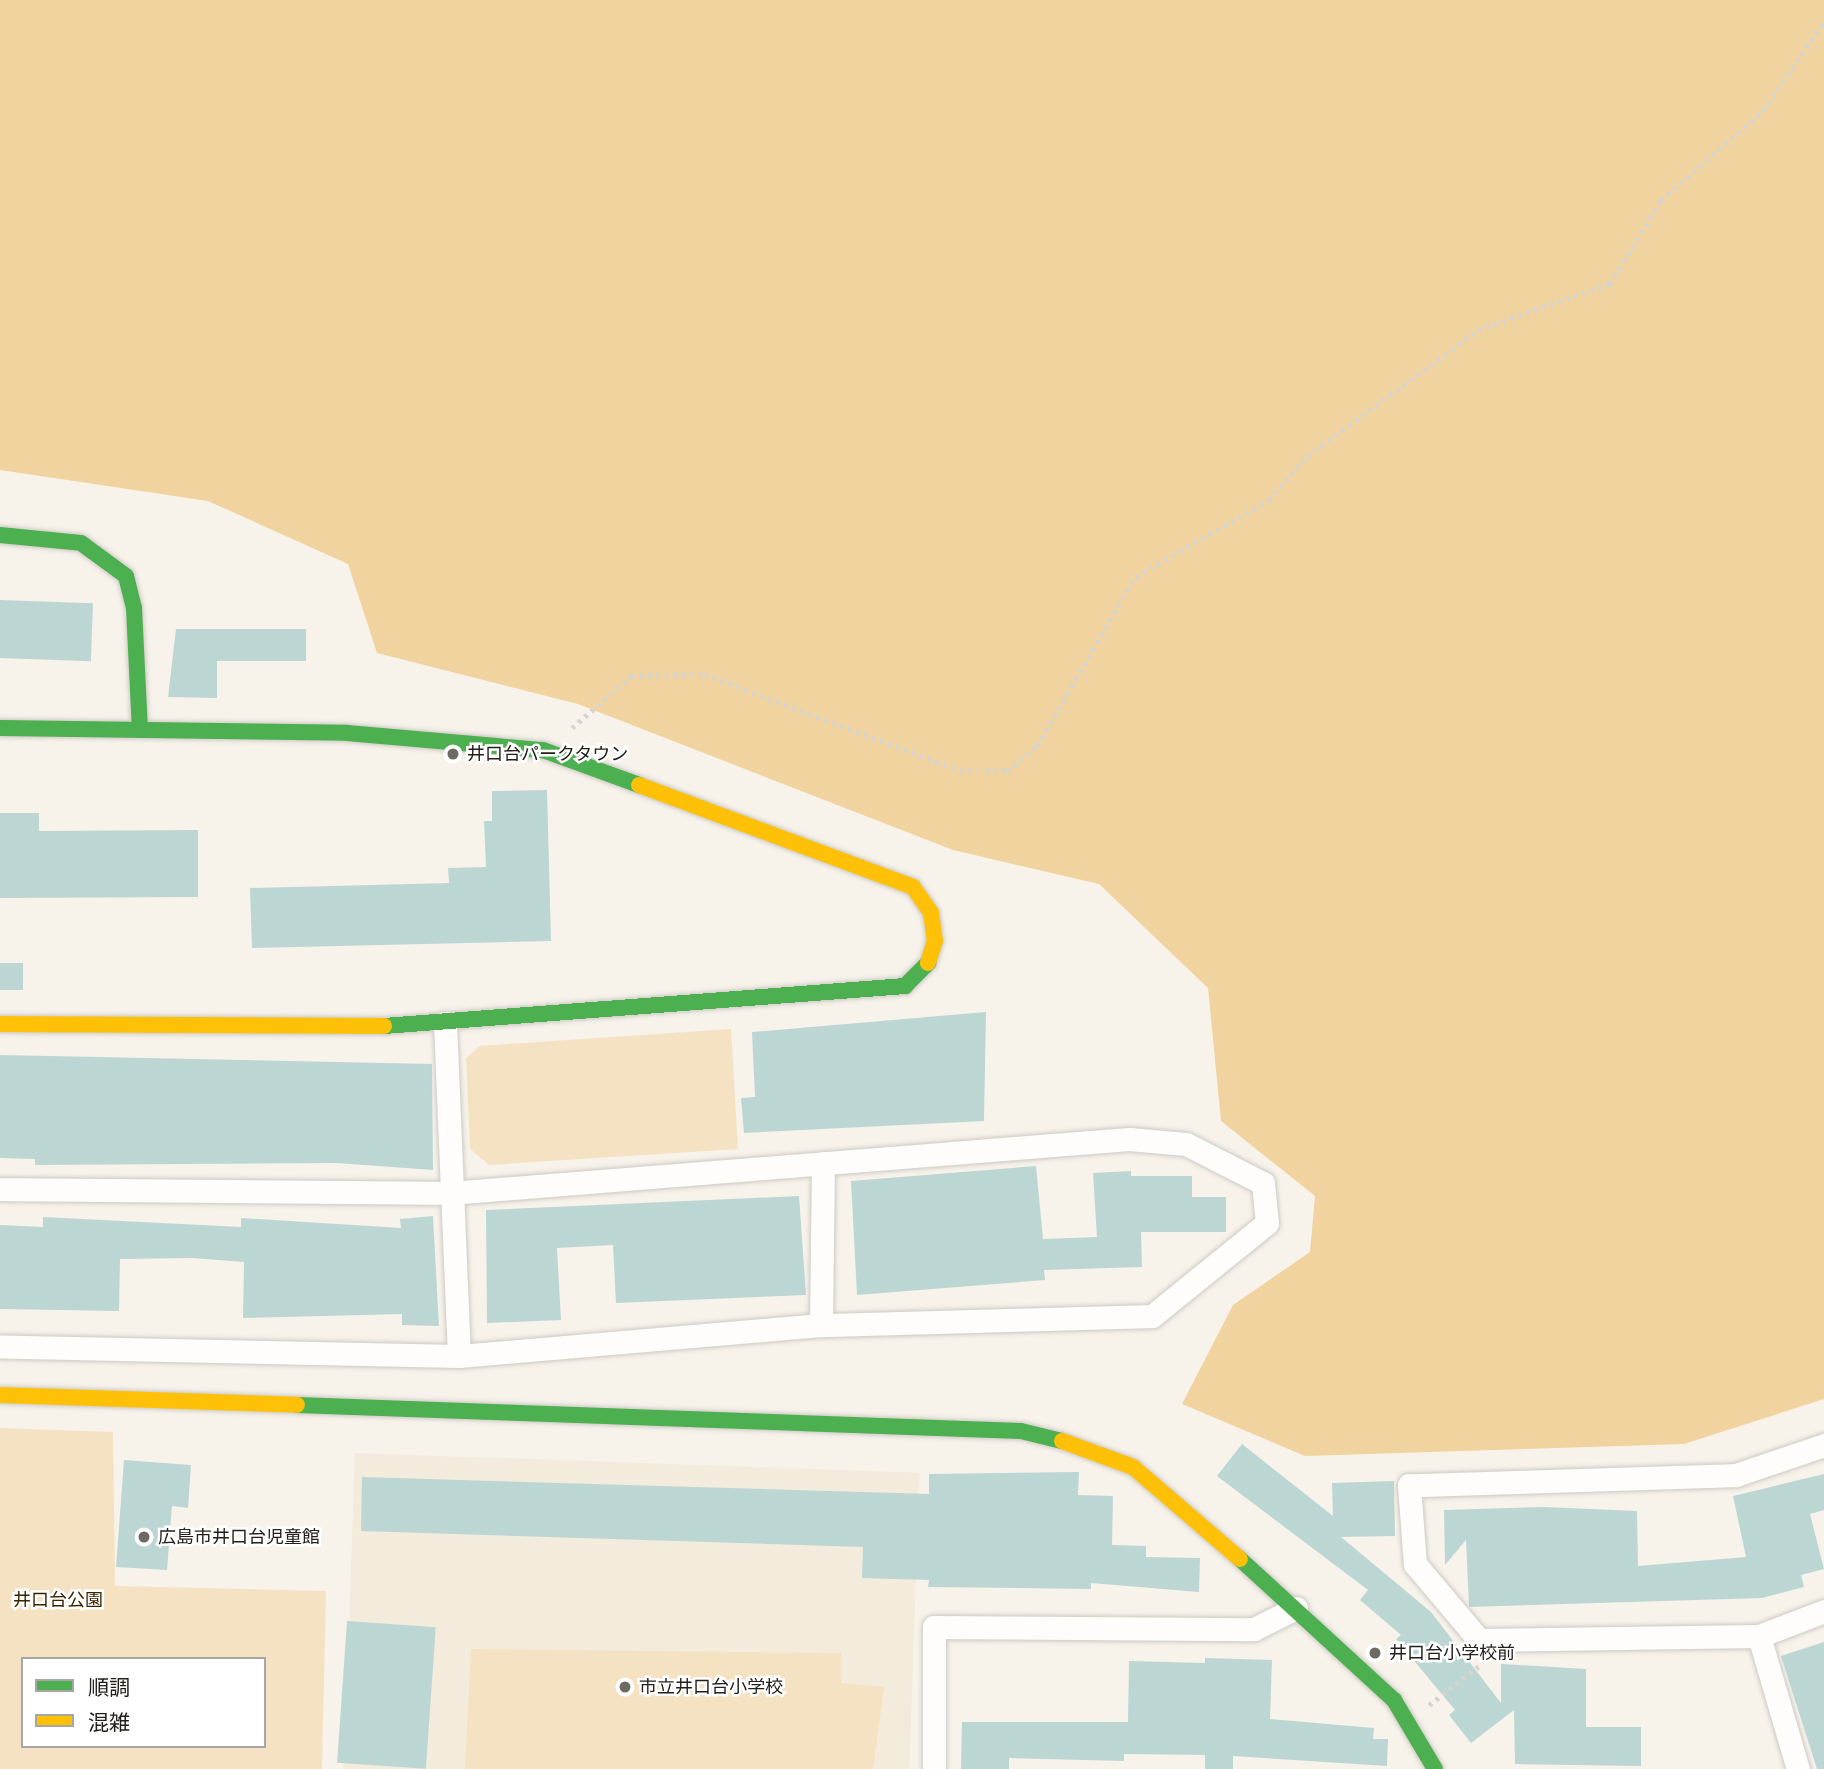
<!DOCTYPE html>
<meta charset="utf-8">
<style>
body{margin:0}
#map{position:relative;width:1824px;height:1769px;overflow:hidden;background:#f7f3eb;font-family:Mulish,"Noto Sans JP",sans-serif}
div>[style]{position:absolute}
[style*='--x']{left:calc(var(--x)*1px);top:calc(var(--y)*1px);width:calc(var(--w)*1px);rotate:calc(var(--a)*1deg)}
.built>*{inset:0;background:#f3ebdb;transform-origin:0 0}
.green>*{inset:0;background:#f5e2c2}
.forest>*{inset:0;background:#f0d39e}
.building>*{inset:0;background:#bcd6d4;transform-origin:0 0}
.path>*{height:4.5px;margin-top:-2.25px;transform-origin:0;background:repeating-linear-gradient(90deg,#d5d4d0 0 3.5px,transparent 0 8.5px)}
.roads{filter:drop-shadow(0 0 2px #cdcac4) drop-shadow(0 0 2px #cdcac4)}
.street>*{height:23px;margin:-11.5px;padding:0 11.5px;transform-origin:11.5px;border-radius:11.5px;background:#fefdfc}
.fast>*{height:16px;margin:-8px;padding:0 8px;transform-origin:8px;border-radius:8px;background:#4caf50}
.slow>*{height:16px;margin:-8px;padding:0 8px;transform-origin:8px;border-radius:8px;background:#ffc107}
.dots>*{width:19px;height:19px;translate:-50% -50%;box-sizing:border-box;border:4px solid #fff;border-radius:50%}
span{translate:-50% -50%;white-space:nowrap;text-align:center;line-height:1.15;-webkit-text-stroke:5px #fff;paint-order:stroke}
.poi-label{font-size:18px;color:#23201b}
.left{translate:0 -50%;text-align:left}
.park-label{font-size:18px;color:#392500}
.legend{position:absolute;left:21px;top:1657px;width:245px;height:91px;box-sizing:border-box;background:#fff;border:2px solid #a7a6a4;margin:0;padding:9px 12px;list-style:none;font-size:21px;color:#23201b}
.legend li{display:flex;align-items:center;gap:14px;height:35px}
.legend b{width:35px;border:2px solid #a7a6a4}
</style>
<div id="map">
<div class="built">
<i style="left:355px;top:1453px;width:565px;height:317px;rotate:2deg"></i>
</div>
<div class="green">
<i style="clip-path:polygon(731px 1029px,738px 1149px,489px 1165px,470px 1149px,466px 1058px,480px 1046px)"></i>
<i style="clip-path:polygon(evenodd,0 1428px,113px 1432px,115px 1586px,326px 1591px,322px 1769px,0 1769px,0 1428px,23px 1659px,264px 1659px,264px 1746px,23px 1746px,23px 1659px)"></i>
<i style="clip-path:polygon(471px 1649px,841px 1653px,841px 1683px,884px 1687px,873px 1769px,465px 1769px)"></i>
</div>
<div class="forest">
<i style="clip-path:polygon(0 0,1824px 0,1824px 1399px,1684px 1444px,1305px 1456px,1182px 1404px,1233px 1305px,1310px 1252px,1315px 1196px,1221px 1121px,1208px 988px,1099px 884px,953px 850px,578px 704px,377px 653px,348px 564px,208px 501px,0 470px)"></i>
</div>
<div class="building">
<i style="left:0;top:600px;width:93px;height:58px;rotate:2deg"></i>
<i style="clip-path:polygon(176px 629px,306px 629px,306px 661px,217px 661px,217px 698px,168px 697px)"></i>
<i style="clip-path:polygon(547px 790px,551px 941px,252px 948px,250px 888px,449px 883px,448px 868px,486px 867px,484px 821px,492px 821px,492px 791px)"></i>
<i style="clip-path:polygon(0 813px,39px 813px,39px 831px,198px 830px,198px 897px,0 898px)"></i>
<i style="left:0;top:963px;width:23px;height:27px"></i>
<i style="clip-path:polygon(986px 1012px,984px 1121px,744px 1133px,741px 1098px,755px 1097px,752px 1032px)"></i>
<i style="clip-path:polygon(0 1055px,432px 1064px,433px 1170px,337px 1163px,35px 1165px,35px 1159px,0 1158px)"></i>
<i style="clip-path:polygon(1036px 1166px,1043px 1239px,1097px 1237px,1093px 1173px,1131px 1171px,1131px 1176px,1192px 1176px,1192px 1197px,1226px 1197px,1226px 1232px,1141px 1232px,1142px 1267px,1044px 1270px,1045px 1280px,857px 1295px,851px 1181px)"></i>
<i style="clip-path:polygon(799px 1196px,806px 1295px,616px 1303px,613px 1245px,557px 1248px,561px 1320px,487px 1323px,486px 1210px)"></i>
<i style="clip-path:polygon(433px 1216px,439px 1326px,402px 1325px,402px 1314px,243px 1318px,244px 1262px,192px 1258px,120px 1259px,119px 1311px,0 1309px,0 1225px,43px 1227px,43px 1217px,241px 1227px,241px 1218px,401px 1228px,400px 1219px)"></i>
<i style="clip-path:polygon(1242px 1444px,1333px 1516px,1332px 1483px,1394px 1481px,1395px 1536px,1341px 1537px,1431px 1612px,1501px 1703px,1501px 1664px,1586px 1669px,1586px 1727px,1641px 1727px,1641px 1766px,1515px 1764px,1514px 1710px,1471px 1743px,1449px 1715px,1455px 1710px,1396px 1639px,1401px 1635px,1360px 1600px,1368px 1590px,1217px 1476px)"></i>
<i style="clip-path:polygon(124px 1460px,191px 1465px,188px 1508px,172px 1506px,167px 1570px,116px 1567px)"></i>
<i style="clip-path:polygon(1079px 1472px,1078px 1495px,1113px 1496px,1112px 1545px,1146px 1546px,1146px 1557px,1200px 1558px,1199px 1592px,1091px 1583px,1091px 1589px,928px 1587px,929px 1580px,862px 1578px,863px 1547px,361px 1531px,362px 1477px,929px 1494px,929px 1474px)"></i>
<i style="clip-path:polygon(1824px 1474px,1824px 1510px,1810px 1514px,1824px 1569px,1801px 1575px,1804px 1587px,1762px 1598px,1469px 1607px,1466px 1540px,1445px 1565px,1444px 1510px,1544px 1507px,1637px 1511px,1638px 1566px,1746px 1557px,1733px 1496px)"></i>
<i style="left:347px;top:1621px;width:89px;height:142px;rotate:4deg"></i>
<i style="clip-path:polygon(1824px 1642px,1824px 1769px,1817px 1769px,1781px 1656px)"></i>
<i style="clip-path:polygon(1205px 1658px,1272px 1660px,1270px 1719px,1374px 1728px,1373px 1739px,1388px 1739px,1387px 1766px,1233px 1756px,1233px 1769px,1205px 1769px,1205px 1755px,1124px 1754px,1124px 1761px,1009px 1758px,1009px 1769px,961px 1769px,962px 1722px,1128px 1722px,1129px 1661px,1205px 1663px)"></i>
</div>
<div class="path">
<i style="--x:572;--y:728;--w:79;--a:-41.4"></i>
<i style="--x:631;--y:676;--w:74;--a:-1.5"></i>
<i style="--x:705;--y:674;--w:273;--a:20.8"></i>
<i style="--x:960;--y:771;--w:47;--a:0"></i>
<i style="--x:1007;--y:771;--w:39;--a:-40"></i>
<i style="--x:1037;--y:746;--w:195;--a:-59.9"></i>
<i style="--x:1135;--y:577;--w:155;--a:-29.9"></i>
<i style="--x:1269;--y:500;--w:58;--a:-49.2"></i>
<i style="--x:1307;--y:456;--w:212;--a:-36.4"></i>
<i style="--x:1478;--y:330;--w:140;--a:-19.2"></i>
<i style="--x:1610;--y:284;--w:98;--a:-58.7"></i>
<i style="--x:1661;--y:200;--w:135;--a:-41.1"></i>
<i style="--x:1763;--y:111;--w:109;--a:-55.9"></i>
<i style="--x:1429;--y:1705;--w:63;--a:-38"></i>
</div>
<div class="roads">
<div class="street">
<i style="--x:445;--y:1023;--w:333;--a:87.6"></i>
<i style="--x:0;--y:1189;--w:450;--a:0.5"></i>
<i style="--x:450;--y:1193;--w:681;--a:-4.55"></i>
<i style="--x:1129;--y:1139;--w:57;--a:5"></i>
<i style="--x:1186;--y:1144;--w:86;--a:26.9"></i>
<i style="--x:1263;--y:1183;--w:40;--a:84.3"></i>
<i style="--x:1267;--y:1223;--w:148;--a:141"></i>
<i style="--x:1152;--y:1316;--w:331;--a:178.4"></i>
<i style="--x:821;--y:1325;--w:363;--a:175.1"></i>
<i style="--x:459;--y:1356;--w:459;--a:-178.8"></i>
<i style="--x:821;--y:1325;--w:162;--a:-89.3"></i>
<i style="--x:1824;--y:1445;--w:93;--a:161.2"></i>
<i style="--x:1736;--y:1475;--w:327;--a:178.2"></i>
<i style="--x:1409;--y:1485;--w:79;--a:85.7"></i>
<i style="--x:1415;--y:1564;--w:99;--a:49.9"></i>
<i style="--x:1479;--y:1640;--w:280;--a:-0.8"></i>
<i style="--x:1759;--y:1636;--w:70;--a:-21"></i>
<i style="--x:1759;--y:1636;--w:139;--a:73.7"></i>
<i style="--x:934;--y:1769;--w:142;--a:-90"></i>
<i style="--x:934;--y:1627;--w:320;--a:0.4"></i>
<i style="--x:1254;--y:1629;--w:47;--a:-26.6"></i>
</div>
<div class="fast">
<i style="--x:0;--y:535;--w:81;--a:5.6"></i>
<i style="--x:81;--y:543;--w:56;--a:36.3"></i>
<i style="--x:126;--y:576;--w:33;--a:76"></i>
<i style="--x:134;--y:608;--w:122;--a:87.2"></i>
<i style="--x:0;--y:728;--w:347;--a:0.8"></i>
<i style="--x:347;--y:733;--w:197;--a:5"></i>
<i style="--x:543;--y:750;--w:102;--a:20"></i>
<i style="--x:384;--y:1026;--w:523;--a:-4.39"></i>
<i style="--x:905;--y:986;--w:33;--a:-45"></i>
<i style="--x:297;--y:1405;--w:724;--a:2.06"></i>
<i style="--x:1021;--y:1431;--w:42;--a:13.7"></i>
<i style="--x:1240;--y:1559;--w:209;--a:42.5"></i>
<i style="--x:1394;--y:1700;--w:80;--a:59.3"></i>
</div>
<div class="slow">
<i style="--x:639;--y:785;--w:292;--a:20.4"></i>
<i style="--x:913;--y:887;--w:32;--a:55"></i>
<i style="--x:931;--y:913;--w:28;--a:82"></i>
<i style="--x:935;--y:941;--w:23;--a:108"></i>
<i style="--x:0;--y:1024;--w:384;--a:0.3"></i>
<i style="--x:0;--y:1395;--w:297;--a:1.9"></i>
<i style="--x:1062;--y:1441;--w:76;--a:20.1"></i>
<i style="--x:1133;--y:1467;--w:141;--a:40.7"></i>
</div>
</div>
<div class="dots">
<i style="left:453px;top:754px;background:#6d6a64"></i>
<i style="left:144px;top:1537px;background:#6d6a64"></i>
<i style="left:1375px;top:1653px;background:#6d6a64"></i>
<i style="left:625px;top:1687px;background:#6d6a64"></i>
</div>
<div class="poi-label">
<span class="left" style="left:467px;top:754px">井口台パークタウン</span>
<span class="left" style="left:158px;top:1537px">広島市井口台児童館</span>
<span class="left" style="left:1389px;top:1653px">井口台小学校前</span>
<span class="left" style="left:639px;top:1687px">市立井口台小学校</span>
</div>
<div class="park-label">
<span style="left:58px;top:1600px">井口台公園</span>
</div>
<ul class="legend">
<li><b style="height:9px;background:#4caf50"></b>順調</li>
<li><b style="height:9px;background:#ffc107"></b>混雑</li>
</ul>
</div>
